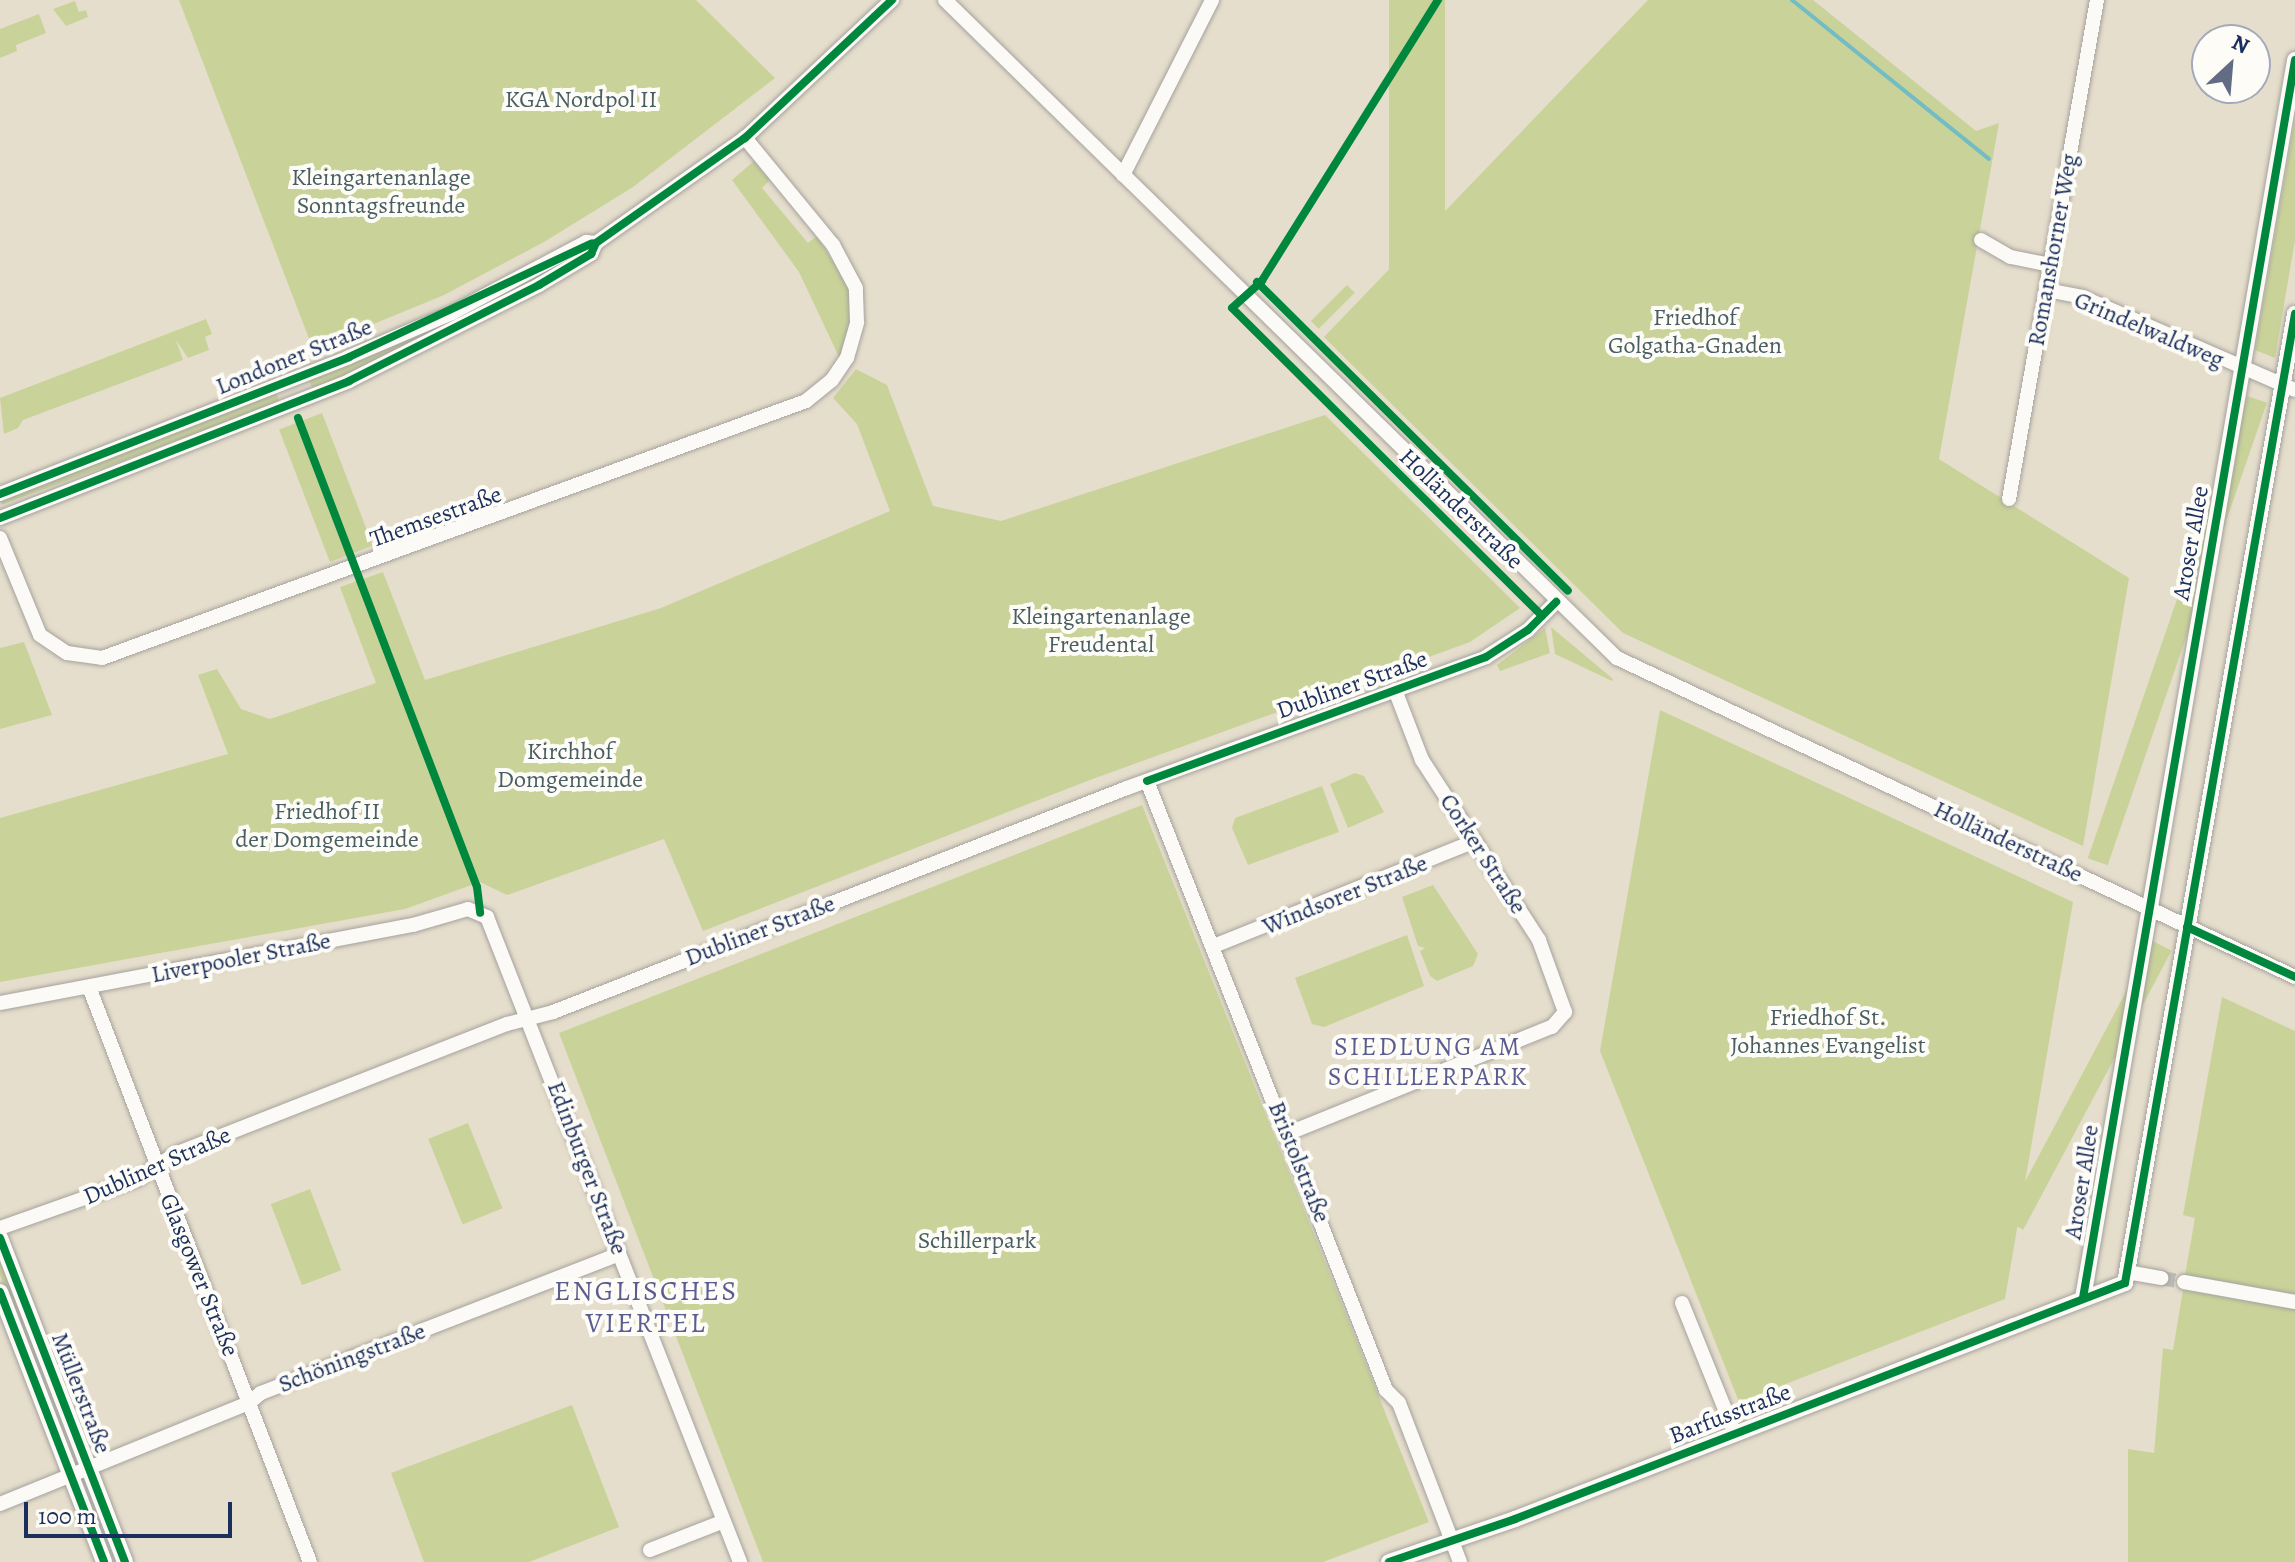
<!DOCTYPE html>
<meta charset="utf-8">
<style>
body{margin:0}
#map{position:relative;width:2295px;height:1562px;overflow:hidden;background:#e6decc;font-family:Alegreya,serif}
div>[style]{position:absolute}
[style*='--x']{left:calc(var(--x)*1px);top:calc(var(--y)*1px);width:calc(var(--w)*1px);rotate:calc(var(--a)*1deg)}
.green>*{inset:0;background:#c9d399;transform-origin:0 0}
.stream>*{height:4px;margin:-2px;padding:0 2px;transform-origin:2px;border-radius:2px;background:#73bcc4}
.minor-tunnel>*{height:14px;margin-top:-7px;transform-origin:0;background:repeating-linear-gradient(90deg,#bdbbb6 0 14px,transparent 0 21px)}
.roads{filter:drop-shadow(0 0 2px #a5a29e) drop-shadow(0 0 2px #a5a29e)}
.minor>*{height:14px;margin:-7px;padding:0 7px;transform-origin:7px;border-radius:7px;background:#fbfaf7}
.major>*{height:16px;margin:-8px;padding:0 8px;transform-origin:8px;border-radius:8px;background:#fbfaf7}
.cycleway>*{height:8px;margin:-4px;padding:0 4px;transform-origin:4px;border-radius:4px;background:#00873e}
span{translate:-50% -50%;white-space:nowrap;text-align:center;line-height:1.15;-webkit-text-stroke:8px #fdfcf7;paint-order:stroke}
.park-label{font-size:24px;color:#485e63}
.street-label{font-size:24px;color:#1b2f5e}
.neighbourhood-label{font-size:26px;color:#5b5d91;letter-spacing:2px}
.quarter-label{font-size:28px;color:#5b5d91;letter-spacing:2px}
.north{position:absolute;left:2191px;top:24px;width:80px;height:80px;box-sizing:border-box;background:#fdfcf7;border:2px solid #a3aaba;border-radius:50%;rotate:26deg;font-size:22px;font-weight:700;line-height:32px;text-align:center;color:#1b2f5e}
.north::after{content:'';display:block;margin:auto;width:28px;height:36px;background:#626c84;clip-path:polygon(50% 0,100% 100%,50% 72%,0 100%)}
.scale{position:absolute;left:24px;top:1502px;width:208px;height:36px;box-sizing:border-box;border:4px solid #1b2f5e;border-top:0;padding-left:10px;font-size:24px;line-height:28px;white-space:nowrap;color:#1b2f5e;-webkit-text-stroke:6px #fdfcf7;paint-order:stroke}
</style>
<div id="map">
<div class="green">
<i style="clip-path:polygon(179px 0,696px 0,775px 78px,633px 187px,544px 242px,444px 295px,313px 349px)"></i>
<i style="left:1389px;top:0;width:56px;height:293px"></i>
<i style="clip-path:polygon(1648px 0,1813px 0,1976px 131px,1999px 123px,1939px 459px,2129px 578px,2083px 846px,1623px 633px,1324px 337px)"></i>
<i style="clip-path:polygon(75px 1px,79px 12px,86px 10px,88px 17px,66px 26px,53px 9px)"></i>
<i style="clip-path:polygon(39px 14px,46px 33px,16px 45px,17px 51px,0 58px,0 29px)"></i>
<i style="clip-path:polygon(2295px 119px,2295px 240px,2275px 358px,2255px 350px)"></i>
<i style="clip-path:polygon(754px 161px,770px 180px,762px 188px,808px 243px,817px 236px,850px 290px,851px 318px,840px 359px,799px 272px,732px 180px)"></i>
<i style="clip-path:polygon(591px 247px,462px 323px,313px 390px,308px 378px,480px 306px)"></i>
<i style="left:1347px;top:285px;width:11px;height:51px;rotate:45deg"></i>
<i style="clip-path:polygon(206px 319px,212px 334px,205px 337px,209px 350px,188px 358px,176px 340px,183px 360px,23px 420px,18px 428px,4px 434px,0 398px)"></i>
<i style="clip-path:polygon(856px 369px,887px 385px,933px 506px,1001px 521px,1325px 415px,1520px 608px,1470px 642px,1090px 780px,703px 931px,664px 839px,507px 895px,480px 882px,405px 909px,0 982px,0 818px,228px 754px,198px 675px,217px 669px,241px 709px,270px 719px,376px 683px,340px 587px,383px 572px,425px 680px,661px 608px,890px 511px,857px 424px,833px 398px)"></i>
<i style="left:276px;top:392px;width:12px;height:296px;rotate:70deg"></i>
<i style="left:2247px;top:396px;width:21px;height:489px;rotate:19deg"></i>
<i style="left:322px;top:413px;width:142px;height:46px;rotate:69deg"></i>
<i style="clip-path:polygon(1551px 627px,1613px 679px,1612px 681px,1555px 654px)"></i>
<i style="clip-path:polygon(1545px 628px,1550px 653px,1500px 671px,1497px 665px)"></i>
<i style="clip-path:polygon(24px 642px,52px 715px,0 729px,0 648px)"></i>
<i style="clip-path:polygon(1660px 710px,2073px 902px,2005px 1299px,1739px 1402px,1600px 1051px)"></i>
<i style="clip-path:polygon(1355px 773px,1364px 776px,1384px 812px,1348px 828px,1330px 784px)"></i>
<i style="clip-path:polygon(1322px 786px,1339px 832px,1248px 865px,1232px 828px,1235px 818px)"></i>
<i style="clip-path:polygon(1142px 805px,1429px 1522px,1323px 1562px,763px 1562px,559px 1033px)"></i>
<i style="clip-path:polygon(1433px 885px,1478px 954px,1473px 966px,1437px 981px,1430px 976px,1420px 951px,1425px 948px,1418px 946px,1402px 897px)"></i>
<i style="clip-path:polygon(1407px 935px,1424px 986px,1324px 1027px,1312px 1024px,1295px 978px)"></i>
<i style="left:2153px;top:941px;width:21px;height:316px;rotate:28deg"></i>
<i style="clip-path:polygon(2222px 997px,2295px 1031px,2295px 1294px,2185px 1275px,2195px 1218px,2183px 1215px)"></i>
<i style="left:468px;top:1123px;width:92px;height:43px;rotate:68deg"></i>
<i style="left:310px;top:1189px;width:87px;height:42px;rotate:69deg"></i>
<i style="clip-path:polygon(0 1257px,43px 1369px,33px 1373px,0 1275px)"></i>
<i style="clip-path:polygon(2183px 1290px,2295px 1309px,2295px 1562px,2128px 1562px,2128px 1449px,2154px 1453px,2163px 1348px,2173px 1350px)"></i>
<i style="clip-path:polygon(572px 1405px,619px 1527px,529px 1562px,424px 1562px,391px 1473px)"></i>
</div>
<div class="stream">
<i style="--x:1792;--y:0;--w:253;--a:38.9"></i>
</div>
<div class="minor-tunnel">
<i style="--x:2161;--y:1278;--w:23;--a:10"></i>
</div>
<div class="roads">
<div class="minor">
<i style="--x:945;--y:0;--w:941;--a:44.4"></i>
<i style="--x:1617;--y:658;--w:749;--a:25.2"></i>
<i style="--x:1123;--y:175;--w:196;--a:-63"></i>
<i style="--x:1981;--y:240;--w:34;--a:30"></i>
<i style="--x:2011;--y:257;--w:41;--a:11.3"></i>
<i style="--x:2047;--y:290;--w:36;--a:11"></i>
<i style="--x:2082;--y:297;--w:232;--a:23.6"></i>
<i style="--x:0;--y:494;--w:375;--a:-21.4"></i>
<i style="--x:349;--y:357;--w:112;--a:-23.1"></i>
<i style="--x:452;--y:313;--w:152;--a:-27.9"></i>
<i style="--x:586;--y:242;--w:10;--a:6"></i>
<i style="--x:2009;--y:499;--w:507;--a:-80"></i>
<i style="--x:0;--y:518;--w:375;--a:-21.4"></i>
<i style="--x:349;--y:381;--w:213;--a:-26.8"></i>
<i style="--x:539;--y:285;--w:61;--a:-30.8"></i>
<i style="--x:591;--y:254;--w:12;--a:-66"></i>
<i style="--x:596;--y:243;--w:182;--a:-35.2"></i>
<i style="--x:745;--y:138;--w:202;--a:-43.2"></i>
<i style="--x:0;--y:538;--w:105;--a:67.6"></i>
<i style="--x:40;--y:635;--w:32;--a:34"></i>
<i style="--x:67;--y:653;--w:35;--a:8"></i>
<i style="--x:102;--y:658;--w:749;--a:-20.05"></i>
<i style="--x:806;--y:401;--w:33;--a:-39"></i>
<i style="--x:832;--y:380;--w:27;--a:-56"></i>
<i style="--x:847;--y:358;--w:37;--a:-74"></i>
<i style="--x:857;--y:322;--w:34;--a:-92"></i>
<i style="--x:856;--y:288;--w:49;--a:-118.1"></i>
<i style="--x:833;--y:245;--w:139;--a:-129.4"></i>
<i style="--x:1147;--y:781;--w:654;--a:68.57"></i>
<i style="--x:1386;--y:1390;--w:18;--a:45"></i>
<i style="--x:1399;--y:1403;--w:170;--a:69"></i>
<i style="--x:1214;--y:946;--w:281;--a:-21.9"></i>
<i style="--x:89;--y:987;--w:616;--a:68.98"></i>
<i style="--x:0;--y:1003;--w:420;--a:-10.7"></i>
<i style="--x:413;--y:925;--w:57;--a:-16.2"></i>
<i style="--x:468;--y:909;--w:21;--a:23"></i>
<i style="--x:487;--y:917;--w:693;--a:68.58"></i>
<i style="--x:1289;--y:1133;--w:284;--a:-22"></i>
<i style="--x:1552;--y:1027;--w:20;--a:-49"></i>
<i style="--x:1565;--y:1012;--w:77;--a:-109.9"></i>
<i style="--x:1539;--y:940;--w:215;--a:-123"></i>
<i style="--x:1422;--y:760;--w:75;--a:-111.1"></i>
<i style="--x:0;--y:1228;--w:146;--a:-19.5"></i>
<i style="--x:138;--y:1179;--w:45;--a:-34"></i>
<i style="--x:175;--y:1154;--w:357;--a:-21.4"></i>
<i style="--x:507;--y:1024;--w:48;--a:-14.6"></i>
<i style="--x:553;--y:1012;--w:616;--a:-21.32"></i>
<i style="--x:1127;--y:788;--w:382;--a:-20"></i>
<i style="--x:1486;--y:657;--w:50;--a:-32.7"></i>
<i style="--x:1528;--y:630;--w:40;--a:-45"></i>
<i style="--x:2127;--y:1272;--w:35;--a:10"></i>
<i style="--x:2184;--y:1282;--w:113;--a:10.2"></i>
<i style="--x:1682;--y:1303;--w:141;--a:68"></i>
<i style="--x:0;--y:1504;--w:269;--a:-22.1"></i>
<i style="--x:249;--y:1403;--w:16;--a:-40"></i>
<i style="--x:261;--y:1393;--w:384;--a:-21.2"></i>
<i style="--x:650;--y:1550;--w:79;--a:-21.4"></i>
</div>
<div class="major">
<i style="--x:0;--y:1238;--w:347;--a:68.9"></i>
<i style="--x:0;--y:1292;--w:289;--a:68.9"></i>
<i style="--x:2083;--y:1298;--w:1256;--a:-80.28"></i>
<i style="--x:1389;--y:1562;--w:133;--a:-18.8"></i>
<i style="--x:1515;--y:1519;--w:654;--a:-21.15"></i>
<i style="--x:2125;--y:1283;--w:984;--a:-80.05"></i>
</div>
</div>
<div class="cycleway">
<i style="--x:1438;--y:0;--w:332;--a:122.1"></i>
<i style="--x:1262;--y:281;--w:40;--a:138"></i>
<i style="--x:1232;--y:308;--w:437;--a:44.8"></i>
<i style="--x:1257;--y:282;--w:438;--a:44.8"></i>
<i style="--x:298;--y:418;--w:502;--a:69.11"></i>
<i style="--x:477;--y:887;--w:26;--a:83"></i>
<i style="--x:0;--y:494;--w:375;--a:-21.4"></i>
<i style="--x:349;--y:357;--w:268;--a:-25.1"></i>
<i style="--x:0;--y:518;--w:375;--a:-21.4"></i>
<i style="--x:349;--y:381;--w:213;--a:-26.8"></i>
<i style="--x:539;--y:285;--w:61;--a:-30.8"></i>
<i style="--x:591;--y:254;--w:12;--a:-66"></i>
<i style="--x:596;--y:243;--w:182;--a:-35.2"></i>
<i style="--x:745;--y:138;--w:202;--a:-43.2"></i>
<i style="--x:1147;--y:781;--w:361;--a:-20.1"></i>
<i style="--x:1486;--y:657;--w:50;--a:-32.7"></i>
<i style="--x:1528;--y:630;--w:40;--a:-45"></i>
<i style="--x:2187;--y:927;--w:119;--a:24.8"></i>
<i style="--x:0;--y:1238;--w:347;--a:68.9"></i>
<i style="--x:0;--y:1292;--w:289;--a:68.9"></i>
<i style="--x:2083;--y:1298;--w:1256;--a:-80.28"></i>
<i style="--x:1389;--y:1562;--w:133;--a:-18.8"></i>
<i style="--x:1515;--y:1519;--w:654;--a:-21.15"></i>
<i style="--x:2125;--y:1283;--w:984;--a:-80.05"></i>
</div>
<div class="park-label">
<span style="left:581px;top:100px">KGA Nordpol II</span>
<span style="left:381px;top:192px">Kleingartenanlage<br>Sonntagsfreunde</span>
<span style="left:1695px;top:332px">Friedhof<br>Golgatha-Gnaden</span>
<span style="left:1101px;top:631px">Kleingartenanlage<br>Freudental</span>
<span style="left:570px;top:766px">Kirchhof<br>Domgemeinde</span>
<span style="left:327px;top:826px">Friedhof II<br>der Domgemeinde</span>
<span style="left:1828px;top:1032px">Friedhof St.<br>Johannes Evangelist</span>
<span style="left:977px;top:1241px">Schillerpark</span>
</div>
<div class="street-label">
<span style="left:2053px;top:250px;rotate:-80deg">Romanshorner Weg</span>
<span style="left:2149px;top:330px;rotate:23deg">Grindelwaldweg</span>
<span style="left:294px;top:357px;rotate:-22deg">Londoner Straße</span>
<span style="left:1461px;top:509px;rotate:44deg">Holländerstraße</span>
<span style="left:436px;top:517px;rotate:-20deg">Themsestraße</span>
<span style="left:2191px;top:543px;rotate:-80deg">Aroser Allee</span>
<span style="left:1352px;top:685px;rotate:-20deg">Dubliner Straße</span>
<span style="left:2008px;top:842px;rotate:25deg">Holländerstraße</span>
<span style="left:1483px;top:854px;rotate:57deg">Corker Straße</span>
<span style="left:1345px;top:895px;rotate:-22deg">Windsorer Straße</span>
<span style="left:760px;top:931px;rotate:-21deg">Dubliner Straße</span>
<span style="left:241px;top:958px;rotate:-11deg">Liverpooler Straße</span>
<span style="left:1299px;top:1162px;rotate:68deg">Bristolstraße</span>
<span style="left:157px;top:1166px;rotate:-24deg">Dubliner Straße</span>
<span style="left:587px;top:1168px;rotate:69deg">Edinburger Straße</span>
<span style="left:2082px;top:1182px;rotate:-81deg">Aroser Allee</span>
<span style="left:199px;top:1275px;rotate:68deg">Glasgower Straße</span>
<span style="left:352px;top:1358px;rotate:-21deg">Schöningstraße</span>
<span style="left:81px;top:1393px;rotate:69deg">Müllerstraße</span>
<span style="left:1730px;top:1414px;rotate:-21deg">Barfusstraße</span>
</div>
<div class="neighbourhood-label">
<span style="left:1428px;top:1062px">SIEDLUNG AM<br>SCHILLERPARK</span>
</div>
<div class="quarter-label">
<span style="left:646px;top:1307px">ENGLISCHES<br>VIERTEL</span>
</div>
<div class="north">N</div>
<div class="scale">100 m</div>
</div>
